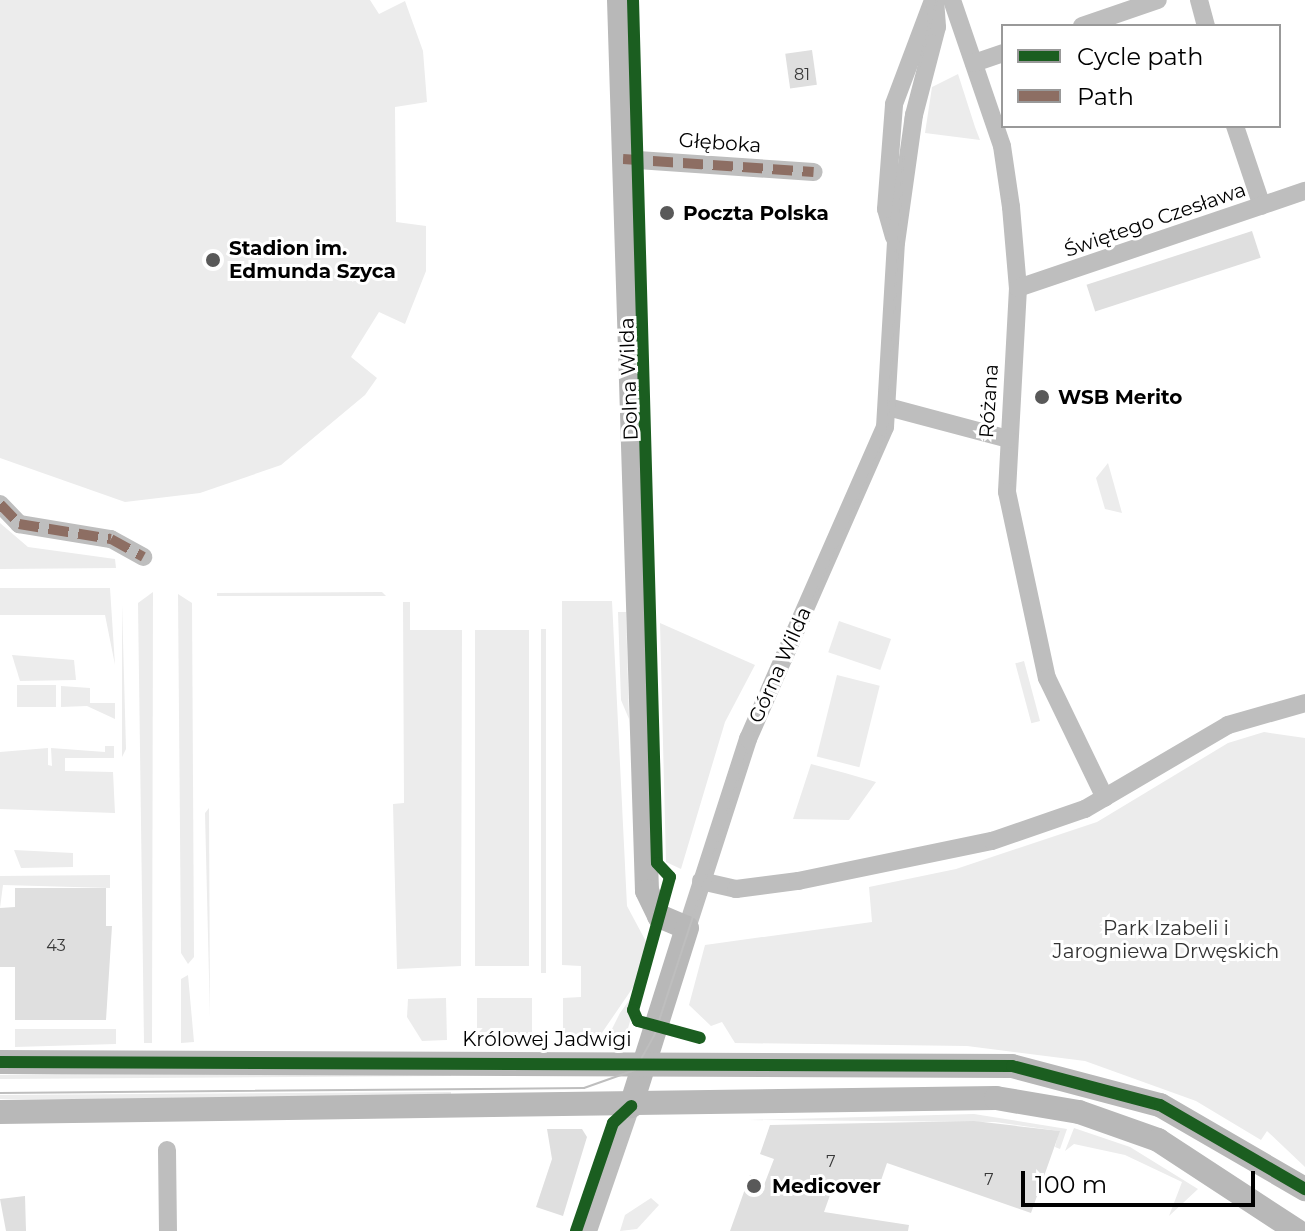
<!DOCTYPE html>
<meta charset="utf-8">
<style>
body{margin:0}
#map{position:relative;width:1305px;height:1231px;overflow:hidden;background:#fff;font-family:Montserrat,sans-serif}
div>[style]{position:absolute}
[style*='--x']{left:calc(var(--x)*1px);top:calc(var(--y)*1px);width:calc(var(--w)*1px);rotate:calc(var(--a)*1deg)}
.green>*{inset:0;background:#ececec;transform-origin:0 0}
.building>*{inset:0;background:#dfdfdf;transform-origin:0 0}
.street>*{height:18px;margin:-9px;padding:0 9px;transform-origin:9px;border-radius:9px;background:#bebebe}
.secondary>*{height:24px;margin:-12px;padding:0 12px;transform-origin:12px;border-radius:12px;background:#b8b8b8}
.tram>*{height:2px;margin:-1px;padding:0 1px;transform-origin:1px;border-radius:1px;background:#bebebe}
.quiet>*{height:10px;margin-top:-5px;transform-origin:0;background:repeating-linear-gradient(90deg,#8d6e63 0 20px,transparent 0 30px)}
.cycleway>*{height:12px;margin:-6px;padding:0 6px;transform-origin:6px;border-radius:6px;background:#1b5e20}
.dots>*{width:22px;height:22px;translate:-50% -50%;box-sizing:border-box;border:4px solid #fff;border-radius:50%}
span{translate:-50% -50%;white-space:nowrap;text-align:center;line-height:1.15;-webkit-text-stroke:6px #fff;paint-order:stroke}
.number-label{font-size:16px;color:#383838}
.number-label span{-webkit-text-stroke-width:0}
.street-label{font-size:20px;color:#000}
.poi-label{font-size:20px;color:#000;font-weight:700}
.left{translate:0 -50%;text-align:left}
.park-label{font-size:20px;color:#333}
.legend{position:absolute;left:1001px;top:24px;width:280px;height:104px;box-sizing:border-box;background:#fff;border:2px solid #999;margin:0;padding:10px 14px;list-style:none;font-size:24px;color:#000}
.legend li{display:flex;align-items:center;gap:16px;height:40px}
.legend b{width:40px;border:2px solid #999}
.scale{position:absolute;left:1021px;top:1171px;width:234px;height:36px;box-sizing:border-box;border:4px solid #000;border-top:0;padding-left:10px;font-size:24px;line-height:28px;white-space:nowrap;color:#000;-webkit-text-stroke:6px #fff;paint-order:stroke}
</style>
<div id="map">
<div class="green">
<i style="clip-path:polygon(0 0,370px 0,379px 14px,405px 1px,423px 51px,427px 102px,395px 107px,396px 222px,426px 226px,426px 271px,405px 324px,379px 312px,351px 357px,377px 378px,365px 395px,281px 465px,200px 493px,125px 502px,0 458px)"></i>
<i style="clip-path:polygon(958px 74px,975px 127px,980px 140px,925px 133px,932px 87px)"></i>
<i style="clip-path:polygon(1108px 463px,1122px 513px,1105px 509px,1096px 478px)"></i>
<i style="clip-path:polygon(0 523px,28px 547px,115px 559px,116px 568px,0 569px)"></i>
<i style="clip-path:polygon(0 588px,110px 588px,115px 665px,105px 615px,0 615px)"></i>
<i style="clip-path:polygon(153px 592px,152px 1043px,144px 1043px,138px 603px)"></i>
<i style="clip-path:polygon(382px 592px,386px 596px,217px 596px,217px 593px)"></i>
<i style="clip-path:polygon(178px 594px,192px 603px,194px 957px,188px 964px,181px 953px)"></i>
<i style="clip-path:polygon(562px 601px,612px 601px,627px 906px,650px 949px,647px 967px,597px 1040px,563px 1040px,563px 998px,581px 997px,581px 966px,562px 965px)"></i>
<i style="clip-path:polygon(403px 602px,410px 602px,410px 630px,462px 630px,461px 966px,397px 969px,393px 804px,404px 803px)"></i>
<i style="clip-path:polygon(122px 604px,126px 749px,122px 757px)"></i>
<i style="clip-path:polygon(618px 612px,626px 612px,629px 719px,621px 700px)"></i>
<i style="left:839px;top:621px;width:55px;height:33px;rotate:19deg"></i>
<i style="clip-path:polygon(660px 623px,755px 665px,725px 722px,681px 869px,666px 862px)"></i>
<i style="left:541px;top:629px;width:5px;height:344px"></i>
<i style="left:475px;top:630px;width:54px;height:336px"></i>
<i style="clip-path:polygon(12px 655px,74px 660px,76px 680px,20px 681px)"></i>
<i style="left:1024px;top:661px;width:62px;height:9px;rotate:75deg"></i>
<i style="left:837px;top:675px;width:44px;height:84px;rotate:14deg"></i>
<i style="left:56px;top:685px;width:22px;height:39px;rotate:90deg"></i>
<i style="clip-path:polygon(61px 686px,90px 688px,90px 703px,115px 703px,115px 719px,87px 706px,61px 707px)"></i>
<i style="clip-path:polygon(1264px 732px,1305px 738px,1305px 1167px,1267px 1131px,1261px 1140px,1196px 1101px,1085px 1061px,967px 1046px,735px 1043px,722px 1022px,711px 1026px,689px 1005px,705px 945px,872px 922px,869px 887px,956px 869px,1097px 822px,1228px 743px)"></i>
<i style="clip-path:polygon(105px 746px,114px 746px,114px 758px,65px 758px,65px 771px,113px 772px,115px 813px,0 809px,0 752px,48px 748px,48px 765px,52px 766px,51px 748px,105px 752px)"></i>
<i style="clip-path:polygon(811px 764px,845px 773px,876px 782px,849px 820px,793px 819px)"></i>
<i style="clip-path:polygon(209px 808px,210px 1018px,205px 813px)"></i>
<i style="clip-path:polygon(14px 850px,73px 853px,73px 867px,21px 868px)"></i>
<i style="clip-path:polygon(110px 875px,110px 888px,3px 885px,0 908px,0 876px)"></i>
<i style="clip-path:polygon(188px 975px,194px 1042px,181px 1043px,181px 979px)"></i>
<i style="clip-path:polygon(641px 984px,626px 1035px,606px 1041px,620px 1013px)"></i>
<i style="clip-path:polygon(446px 998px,447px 1040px,422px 1041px,407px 1017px,408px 999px)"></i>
<i style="left:477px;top:998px;width:55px;height:38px"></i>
<i style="clip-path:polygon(15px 1029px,116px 1029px,116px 1044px,15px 1047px)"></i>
<i style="clip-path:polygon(451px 1068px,451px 1076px,0 1079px,0 1075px)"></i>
<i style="clip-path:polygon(451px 1092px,451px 1099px,0 1099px,0 1095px)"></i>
<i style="clip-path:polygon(974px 1114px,1067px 1129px,1060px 1149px,1055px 1147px,1059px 1131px,995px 1122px,748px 1120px)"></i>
<i style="clip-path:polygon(1074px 1128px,1130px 1147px,1198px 1189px,1169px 1216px,1182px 1182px,1125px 1155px,1074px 1144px,1065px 1151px)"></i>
<i style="clip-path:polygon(651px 1198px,659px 1205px,637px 1229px,620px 1231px,625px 1215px)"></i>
</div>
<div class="building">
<i style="left:812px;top:50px;width:35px;height:27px;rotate:82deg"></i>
<i style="left:1252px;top:231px;width:28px;height:174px;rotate:72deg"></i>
<i style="clip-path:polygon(15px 888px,106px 888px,106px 926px,112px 926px,106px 1020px,15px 1020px,15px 967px,0 967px,0 908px,15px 907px)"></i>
<i style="clip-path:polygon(974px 1121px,1060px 1131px,1031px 1213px,887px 1163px,876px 1195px,835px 1181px,824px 1212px,909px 1225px,908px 1231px,730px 1231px,750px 1175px,764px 1185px,774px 1159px,760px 1154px,770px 1125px)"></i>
<i style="clip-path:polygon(547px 1129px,582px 1129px,587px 1137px,563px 1216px,536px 1207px,552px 1159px)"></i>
<i style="clip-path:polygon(25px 1196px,26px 1231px,6px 1231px,0 1199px)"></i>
</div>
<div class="street">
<i style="--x:952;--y:0;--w:154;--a:71.1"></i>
<i style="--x:1002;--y:146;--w:62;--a:81.6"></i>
<i style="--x:1011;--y:207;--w:81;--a:85.1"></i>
<i style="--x:1018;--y:288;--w:204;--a:93.1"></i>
<i style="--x:1007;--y:492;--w:190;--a:77.9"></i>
<i style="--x:1047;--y:678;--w:133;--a:64.2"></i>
<i style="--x:1199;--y:0;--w:27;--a:75"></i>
<i style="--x:1082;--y:26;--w:80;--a:-18.9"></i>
<i style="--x:974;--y:63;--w:31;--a:-19"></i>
<i style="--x:1235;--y:126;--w:84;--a:71.4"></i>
<i style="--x:623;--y:159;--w:191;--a:3.9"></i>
<i style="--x:894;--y:237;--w:29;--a:-106"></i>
<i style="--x:886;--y:209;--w:105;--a:-85.6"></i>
<i style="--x:894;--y:104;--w:111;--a:-69.4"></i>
<i style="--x:1018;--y:288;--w:303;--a:-18.7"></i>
<i style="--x:888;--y:407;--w:124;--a:14.9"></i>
<i style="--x:0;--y:504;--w:28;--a:46"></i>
<i style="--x:19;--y:524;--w:93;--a:9.3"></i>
<i style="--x:111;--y:539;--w:37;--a:29"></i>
<i style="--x:701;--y:881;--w:36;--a:13"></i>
<i style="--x:736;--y:889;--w:63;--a:-7.4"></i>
<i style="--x:798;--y:881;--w:198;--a:-11.7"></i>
<i style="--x:992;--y:841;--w:98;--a:-19"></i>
<i style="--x:1085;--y:809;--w:166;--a:-30.4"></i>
<i style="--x:1228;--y:725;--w:80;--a:-15.9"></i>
<i style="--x:687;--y:928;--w:199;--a:-72.1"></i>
<i style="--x:748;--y:739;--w:341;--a:-66.3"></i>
<i style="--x:885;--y:427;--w:184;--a:-86.6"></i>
<i style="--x:896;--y:243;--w:129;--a:-82"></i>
<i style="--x:914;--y:115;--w:91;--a:-75.4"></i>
<i style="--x:937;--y:27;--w:27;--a:-94"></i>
<i style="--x:167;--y:1150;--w:81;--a:89.3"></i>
<i style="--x:588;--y:1231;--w:132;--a:-71"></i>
</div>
<div class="secondary">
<i style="--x:619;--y:0;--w:891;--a:88.2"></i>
<i style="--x:647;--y:891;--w:28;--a:64"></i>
<i style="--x:659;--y:916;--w:30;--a:23"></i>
<i style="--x:687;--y:928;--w:187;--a:107.5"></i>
<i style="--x:0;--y:1062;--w:1012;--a:0.23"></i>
<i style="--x:1012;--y:1066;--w:153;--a:14.8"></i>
<i style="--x:1160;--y:1105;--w:168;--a:30.1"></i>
<i style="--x:0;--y:1112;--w:996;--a:-0.81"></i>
<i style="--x:996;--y:1098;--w:84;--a:9.6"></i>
<i style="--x:1079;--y:1112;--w:84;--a:19.5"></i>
<i style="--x:1158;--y:1140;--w:166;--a:33.2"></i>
</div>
<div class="tram">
<i style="--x:0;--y:1093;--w:584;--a:-0.49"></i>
<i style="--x:584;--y:1088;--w:54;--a:-19.4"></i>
<i style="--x:635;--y:1070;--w:39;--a:-61"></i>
<i style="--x:654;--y:1036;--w:312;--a:-71.9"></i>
<i style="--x:751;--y:739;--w:335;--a:-66"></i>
<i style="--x:887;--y:433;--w:317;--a:-86.6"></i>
<i style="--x:906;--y:117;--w:121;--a:-75.2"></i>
</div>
<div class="quiet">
<i style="--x:623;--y:159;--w:191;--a:3.9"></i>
<i style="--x:0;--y:504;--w:28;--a:46"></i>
<i style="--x:19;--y:524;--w:93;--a:9.3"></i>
<i style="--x:111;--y:539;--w:37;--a:29"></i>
</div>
<div class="cycleway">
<i style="--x:633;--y:0;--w:863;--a:88.41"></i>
<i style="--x:657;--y:863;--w:19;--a:47"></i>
<i style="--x:670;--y:877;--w:138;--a:105.5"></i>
<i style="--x:633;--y:1010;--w:12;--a:66"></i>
<i style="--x:638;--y:1021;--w:64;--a:15.3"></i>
<i style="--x:0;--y:1062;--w:1012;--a:0.23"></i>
<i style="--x:1012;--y:1066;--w:153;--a:14.8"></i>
<i style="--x:1160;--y:1105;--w:168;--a:30.1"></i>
<i style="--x:576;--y:1231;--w:114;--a:-71.1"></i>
<i style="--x:613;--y:1123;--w:25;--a:-43"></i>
</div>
<div class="dots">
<i style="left:667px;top:213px;background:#595959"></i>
<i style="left:213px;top:260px;background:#595959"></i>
<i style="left:1042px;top:397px;background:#595959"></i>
<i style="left:754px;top:1186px;background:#595959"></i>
</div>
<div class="number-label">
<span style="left:802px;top:75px">81</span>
<span style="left:56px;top:946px">43</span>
<span style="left:831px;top:1162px">7</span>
<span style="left:989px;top:1180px">7</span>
</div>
<div class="street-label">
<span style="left:720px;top:143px;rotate:4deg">Głęboka</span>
<span style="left:1155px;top:220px;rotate:-19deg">Świętego Czesława</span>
<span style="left:629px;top:379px;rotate:-92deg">Dolna Wilda</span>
<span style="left:989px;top:401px;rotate:-86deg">Różana</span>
<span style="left:780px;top:665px;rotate:-66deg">Górna Wilda</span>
<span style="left:547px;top:1039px">Królowej Jadwigi</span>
</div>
<div class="poi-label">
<span class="left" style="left:683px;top:213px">Poczta Polska</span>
<span class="left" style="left:229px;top:260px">Stadion im.<br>Edmunda Szyca</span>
<span class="left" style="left:1058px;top:397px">WSB Merito</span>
<span class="left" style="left:772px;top:1186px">Medicover</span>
</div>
<div class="park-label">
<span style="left:1166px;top:940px">Park Izabeli i<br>Jarogniewa Drwęskich</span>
</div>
<ul class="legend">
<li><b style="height:10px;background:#1b5e20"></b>Cycle path</li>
<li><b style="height:10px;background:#8d6e63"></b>Path</li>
</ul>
<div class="scale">100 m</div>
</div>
